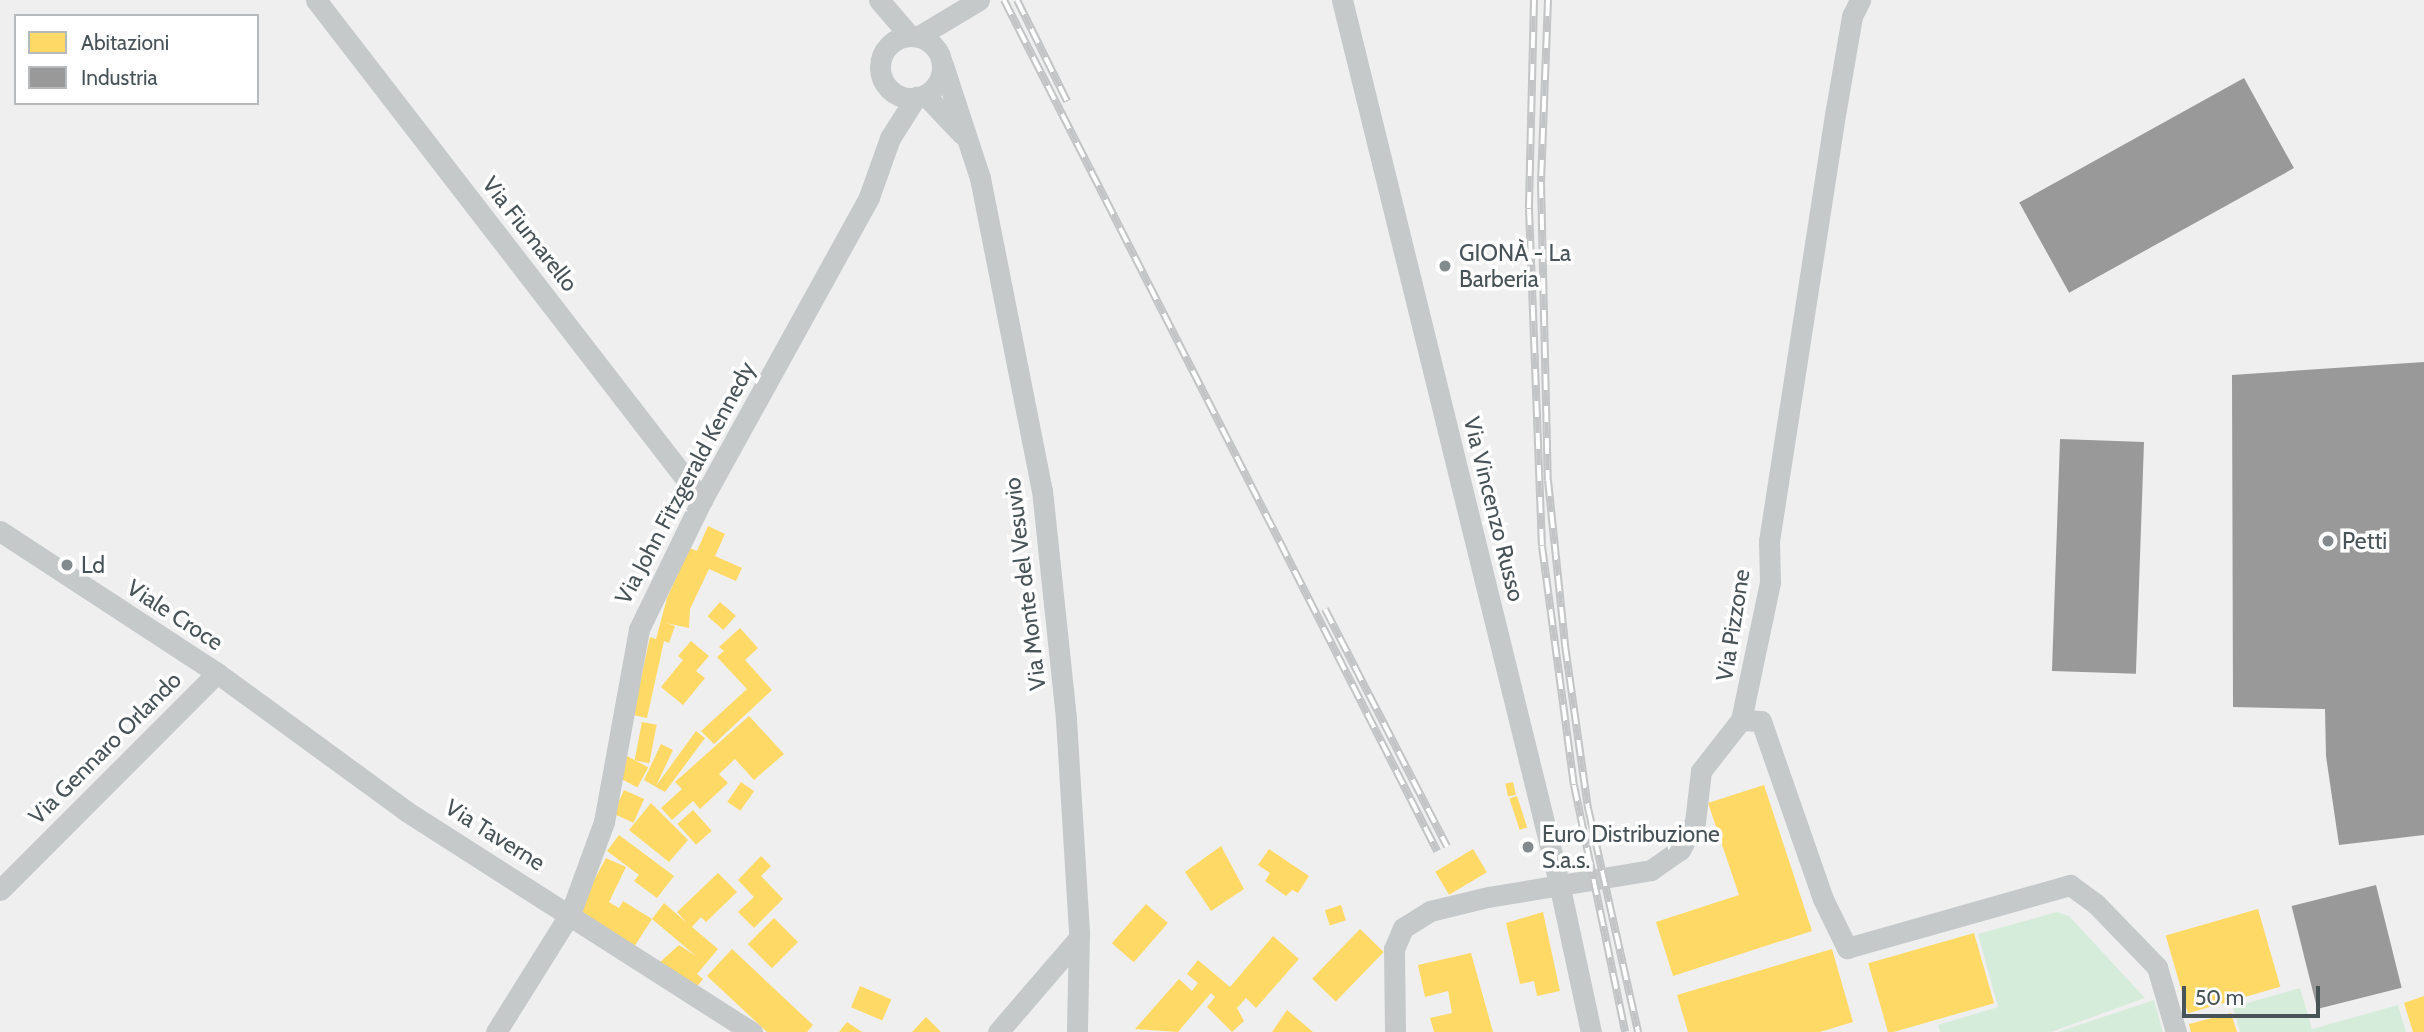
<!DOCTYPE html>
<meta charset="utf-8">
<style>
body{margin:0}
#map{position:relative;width:2424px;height:1032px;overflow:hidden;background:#efefef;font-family:Cabin,sans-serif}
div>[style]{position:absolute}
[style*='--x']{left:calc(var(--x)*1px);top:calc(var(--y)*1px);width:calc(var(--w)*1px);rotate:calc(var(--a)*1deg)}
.green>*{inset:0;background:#d6ecdb}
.homes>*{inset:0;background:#ffd966;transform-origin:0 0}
.industry>*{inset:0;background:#999;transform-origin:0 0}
.minor>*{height:21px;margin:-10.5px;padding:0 10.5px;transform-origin:10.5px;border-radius:10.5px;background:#c6c9ca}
.minor>.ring{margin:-10.5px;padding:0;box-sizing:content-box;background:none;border:21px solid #c6c9ca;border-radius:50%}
.rail>*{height:8px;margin-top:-4px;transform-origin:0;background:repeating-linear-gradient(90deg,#fff 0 16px,#c2c4c5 0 32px);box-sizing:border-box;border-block:2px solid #c2c4c5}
.dots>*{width:19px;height:19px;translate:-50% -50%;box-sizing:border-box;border:4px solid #fff;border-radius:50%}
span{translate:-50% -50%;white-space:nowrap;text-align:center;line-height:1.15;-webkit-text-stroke:7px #fff;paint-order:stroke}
.street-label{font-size:23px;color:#485358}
.poi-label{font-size:23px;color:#485358}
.left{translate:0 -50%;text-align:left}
.legend{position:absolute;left:14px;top:14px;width:245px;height:91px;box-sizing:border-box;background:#fff;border:2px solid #b6babc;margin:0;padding:9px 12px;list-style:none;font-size:21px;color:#485358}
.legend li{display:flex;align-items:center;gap:14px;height:35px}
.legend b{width:35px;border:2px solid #b6babc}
.scale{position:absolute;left:2182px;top:986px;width:138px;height:32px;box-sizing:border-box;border:4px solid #485358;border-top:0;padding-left:9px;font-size:21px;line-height:24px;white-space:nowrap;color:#485358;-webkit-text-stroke:5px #fff;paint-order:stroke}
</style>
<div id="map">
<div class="green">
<i style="clip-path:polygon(2057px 912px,2069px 916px,2145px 998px,2051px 1032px,1940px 1032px,1938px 1025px,1998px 1007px,1978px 934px)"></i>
<i style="clip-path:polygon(2300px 988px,2312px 1029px,2398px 1005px,2406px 1032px,2240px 1032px,2233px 1007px)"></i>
<i style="clip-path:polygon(2154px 1000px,2163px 1032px,2058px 1032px)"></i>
</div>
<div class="homes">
<i style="clip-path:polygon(708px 526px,725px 534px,715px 556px,742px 568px,736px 581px,709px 569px,690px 609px,689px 628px,666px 623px,675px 626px,669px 643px,664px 641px,647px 718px,633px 715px,650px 637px,656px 639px,667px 598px,690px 548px,697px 551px)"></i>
<i style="left:720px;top:602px;width:21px;height:19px;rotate:41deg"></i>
<i style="clip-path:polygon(740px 628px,758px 648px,745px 660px,772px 690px,714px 744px,701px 731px,747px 689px,717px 657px,724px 651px,719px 647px)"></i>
<i style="clip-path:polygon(691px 641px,709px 656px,696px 671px,705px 678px,683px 705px,661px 687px,683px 660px,678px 656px)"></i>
<i style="clip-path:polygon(749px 716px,784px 754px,754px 780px,735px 759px,719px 774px,728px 783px,700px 809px,693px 801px,672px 820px,661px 808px,682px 789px,675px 782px)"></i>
<i style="left:642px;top:722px;width:15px;height:39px;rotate:11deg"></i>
<i style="clip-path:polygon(696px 731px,705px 738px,665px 792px,644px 780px,661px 744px,673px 750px,656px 786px)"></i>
<i style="left:627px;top:756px;width:24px;height:23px;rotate:28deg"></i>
<i style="left:741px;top:782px;width:16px;height:24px;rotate:35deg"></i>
<i style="left:1513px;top:782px;width:13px;height:8px;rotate:77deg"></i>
<i style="clip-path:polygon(1764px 785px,1812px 931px,1673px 976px,1656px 922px,1739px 895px,1708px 803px)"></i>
<i style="left:624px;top:790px;width:22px;height:26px;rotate:24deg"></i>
<i style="left:1517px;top:796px;width:33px;height:8px;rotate:72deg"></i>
<i style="clip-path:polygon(651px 803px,688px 840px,669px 862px,629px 830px)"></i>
<i style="left:693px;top:810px;width:28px;height:21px;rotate:48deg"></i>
<i style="clip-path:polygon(619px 835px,674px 876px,657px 898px,634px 881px,639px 875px,607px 851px)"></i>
<i style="clip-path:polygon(1221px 846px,1244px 889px,1211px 911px,1185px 872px)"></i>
<i style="clip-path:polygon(1269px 849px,1309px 876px,1298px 893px,1292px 890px,1286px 896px,1265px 881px,1270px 873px,1258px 865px)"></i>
<i style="left:1473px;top:849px;width:27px;height:44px;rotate:59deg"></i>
<i style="clip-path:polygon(761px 856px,771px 866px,761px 876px,783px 899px,754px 928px,738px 912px,754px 897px,738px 880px)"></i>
<i style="clip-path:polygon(606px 858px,626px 867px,609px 902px,619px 908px,623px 901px,652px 919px,634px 947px,578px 910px)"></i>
<i style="clip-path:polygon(718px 873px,737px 892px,706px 922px,701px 917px,692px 927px,718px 949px,697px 974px,703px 979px,695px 989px,660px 962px,679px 945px,696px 956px,652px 919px,664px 903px,687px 923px,677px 912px)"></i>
<i style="left:1146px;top:904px;width:29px;height:52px;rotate:41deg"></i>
<i style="left:1341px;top:905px;width:16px;height:17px;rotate:72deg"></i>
<i style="left:2258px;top:909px;width:81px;height:96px;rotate:74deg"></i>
<i style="clip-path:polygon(1543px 912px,1560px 991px,1537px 996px,1534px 981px,1520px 984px,1506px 923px)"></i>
<i style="left:774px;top:918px;width:34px;height:37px;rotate:45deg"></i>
<i style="left:1360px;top:929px;width:33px;height:69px;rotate:44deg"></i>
<i style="left:1974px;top:933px;width:73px;height:110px;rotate:74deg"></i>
<i style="clip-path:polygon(1273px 936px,1299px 959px,1256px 1008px,1246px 998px,1237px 1008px,1244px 1021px,1232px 1032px,1207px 1007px,1215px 997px,1211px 993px,1178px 1032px,1135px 1029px,1179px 979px,1192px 991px,1198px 983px,1187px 974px,1198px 960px,1230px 987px)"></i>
<i style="clip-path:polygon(732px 949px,813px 1025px,807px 1032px,767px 1032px,707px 976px)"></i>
<i style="clip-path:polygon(1832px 949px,1853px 1022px,1820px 1032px,1688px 1032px,1677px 995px)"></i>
<i style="clip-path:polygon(1471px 953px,1493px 1032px,1434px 1032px,1430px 1018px,1452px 1013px,1448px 991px,1425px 997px,1418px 965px)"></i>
<i style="left:860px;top:986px;width:34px;height:23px;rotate:23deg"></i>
<i style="clip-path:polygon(2424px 996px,2424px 1032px,2413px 1032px,2404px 1003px)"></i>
<i style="clip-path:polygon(1287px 1010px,1313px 1032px,1272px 1032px)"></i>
<i style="clip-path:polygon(2231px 1013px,2237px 1032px,2191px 1032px,2189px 1024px)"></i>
<i style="clip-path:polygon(926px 1017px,941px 1032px,912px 1032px)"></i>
<i style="clip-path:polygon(847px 1022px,862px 1032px,839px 1032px)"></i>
</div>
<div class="industry">
<i style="left:2244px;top:78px;width:103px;height:257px;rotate:61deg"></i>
<i style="clip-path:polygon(2424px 362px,2424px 835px,2339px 845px,2326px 756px,2325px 709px,2233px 707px,2232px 375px)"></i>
<i style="left:2144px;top:442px;width:232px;height:84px;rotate:92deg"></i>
<i style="left:2376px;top:885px;width:106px;height:87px;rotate:76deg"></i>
</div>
<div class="minor">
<i style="--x:316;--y:0;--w:632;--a:52.33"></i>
<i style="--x:879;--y:0;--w:46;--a:49.4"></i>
<i style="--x:1342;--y:0;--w:909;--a:76.19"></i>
<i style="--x:1559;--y:883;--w:152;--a:77.9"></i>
<i class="ring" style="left:880px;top:36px;width:41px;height:41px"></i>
<i style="--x:919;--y:36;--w:70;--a:-31"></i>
<i style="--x:943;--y:65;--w:119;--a:71.9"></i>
<i style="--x:980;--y:178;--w:318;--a:78.8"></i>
<i style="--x:1042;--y:490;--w:230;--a:84"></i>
<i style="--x:1066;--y:719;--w:214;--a:86.5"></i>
<i style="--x:1079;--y:933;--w:99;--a:91.2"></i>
<i style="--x:925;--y:95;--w:54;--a:46.5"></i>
<i style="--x:0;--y:531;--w:259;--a:33.2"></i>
<i style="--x:217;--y:673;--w:234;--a:36.1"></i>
<i style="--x:406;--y:811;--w:411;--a:32.6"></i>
<i style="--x:1741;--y:720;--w:20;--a:3"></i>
<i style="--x:1761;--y:721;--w:188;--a:70.8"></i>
<i style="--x:1823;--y:899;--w:55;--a:63.9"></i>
<i style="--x:1847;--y:948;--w:232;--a:-15.8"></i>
<i style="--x:2070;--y:885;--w:32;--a:36"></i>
<i style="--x:2096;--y:904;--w:88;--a:45.9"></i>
<i style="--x:2157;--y:967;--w:68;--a:73.7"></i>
<i style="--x:0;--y:890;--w:307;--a:-45"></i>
<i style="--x:496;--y:1032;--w:142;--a:-58"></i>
<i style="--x:571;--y:912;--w:96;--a:-69.9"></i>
<i style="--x:604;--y:822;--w:196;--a:-79.7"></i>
<i style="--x:639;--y:629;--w:144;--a:-64"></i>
<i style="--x:702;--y:500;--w:346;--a:-61.1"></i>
<i style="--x:869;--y:197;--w:63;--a:-70.4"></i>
<i style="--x:890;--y:138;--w:49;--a:-57.6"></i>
<i style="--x:998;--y:1032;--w:123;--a:-49.3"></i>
<i style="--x:1395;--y:1032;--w:83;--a:-90.7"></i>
<i style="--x:1394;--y:949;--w:23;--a:-67"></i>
<i style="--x:1403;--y:928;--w:32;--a:-32"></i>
<i style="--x:1430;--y:911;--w:60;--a:-13.6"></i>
<i style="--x:1488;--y:897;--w:165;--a:-9.4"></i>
<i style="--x:1651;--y:870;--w:35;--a:-35"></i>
<i style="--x:1680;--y:850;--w:32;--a:-62"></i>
<i style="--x:1695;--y:822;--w:51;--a:-83.3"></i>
<i style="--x:1701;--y:771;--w:65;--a:-51.9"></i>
<i style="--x:1741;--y:720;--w:141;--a:-78.1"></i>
<i style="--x:1770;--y:582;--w:41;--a:-91.4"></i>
<i style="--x:1769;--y:541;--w:437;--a:-81.2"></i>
<i style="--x:1836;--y:109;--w:94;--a:-80.2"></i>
<i style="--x:1852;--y:16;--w:18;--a:-63"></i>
</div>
<div class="rail">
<i style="--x:1004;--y:0;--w:955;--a:63.03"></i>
<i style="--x:1017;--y:0;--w:113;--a:63.7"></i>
<i style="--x:1534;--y:0;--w:209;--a:91.4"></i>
<i style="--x:1529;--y:209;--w:337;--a:87.8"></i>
<i style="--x:1542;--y:546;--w:241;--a:82.4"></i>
<i style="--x:1574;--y:785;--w:252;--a:78.3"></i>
<i style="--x:1548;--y:0;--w:182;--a:92.2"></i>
<i style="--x:1541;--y:182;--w:298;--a:88.7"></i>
<i style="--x:1548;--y:480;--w:166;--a:84.1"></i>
<i style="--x:1565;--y:645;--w:165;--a:82"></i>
<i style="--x:1588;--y:808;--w:230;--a:77.4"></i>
<i style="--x:1325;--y:609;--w:267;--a:62.8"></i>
</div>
<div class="dots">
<i style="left:1445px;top:266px;background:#828a8d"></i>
<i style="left:2328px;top:541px;background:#828a8d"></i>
<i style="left:67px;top:565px;background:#828a8d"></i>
<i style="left:1528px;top:847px;background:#828a8d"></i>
</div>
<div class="street-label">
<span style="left:530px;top:234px;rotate:52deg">Via Fiumarello</span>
<span style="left:685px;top:483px;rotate:-62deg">Via John Fitzgerald Kennedy</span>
<span style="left:1494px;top:509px;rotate:76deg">Via Vincenzo Russo</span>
<span style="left:1025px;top:584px;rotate:-97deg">Via Monte del Vesuvio</span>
<span style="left:175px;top:615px;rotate:33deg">Viale Croce</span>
<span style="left:1733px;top:625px;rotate:-81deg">Via Pizzone</span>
<span style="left:105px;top:748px;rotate:-45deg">Via Gennaro Orlando</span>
<span style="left:495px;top:835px;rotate:32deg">Via Taverne</span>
</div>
<div class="poi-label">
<span class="left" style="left:1459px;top:266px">GIONÀ - La<br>Barberia</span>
<span class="left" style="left:2342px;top:541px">Petti</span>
<span class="left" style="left:81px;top:565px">Ld</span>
<span class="left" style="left:1542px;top:847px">Euro Distribuzione<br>S.a.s.</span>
</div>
<ul class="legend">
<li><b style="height:19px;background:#ffd966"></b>Abitazioni</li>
<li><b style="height:19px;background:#999"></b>Industria</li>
</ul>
<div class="scale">50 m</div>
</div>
